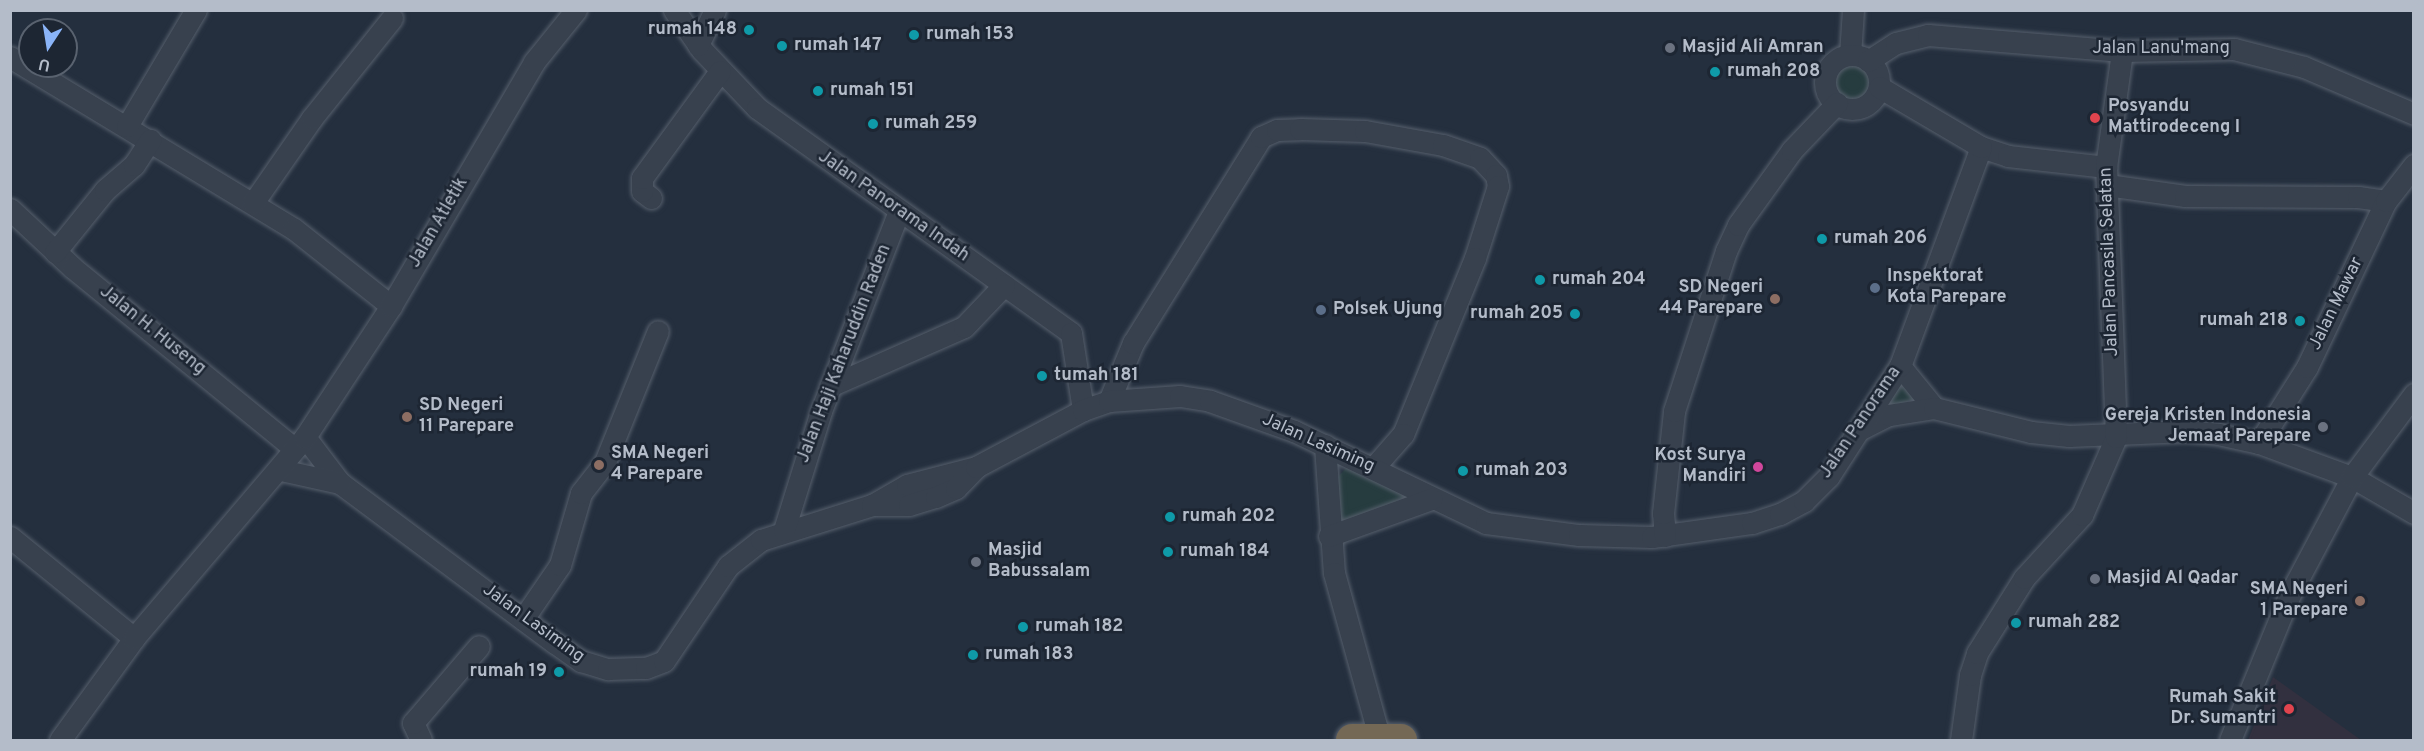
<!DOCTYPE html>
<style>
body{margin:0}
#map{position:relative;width:2424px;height:751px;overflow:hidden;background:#242f3e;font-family:Overpass,sans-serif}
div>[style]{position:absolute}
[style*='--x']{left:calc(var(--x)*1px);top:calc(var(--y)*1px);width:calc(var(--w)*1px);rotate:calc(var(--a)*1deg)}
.medical>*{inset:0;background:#32303f}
.green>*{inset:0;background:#263c3f}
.round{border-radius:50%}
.roads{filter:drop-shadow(0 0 2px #565f6c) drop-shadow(0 0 2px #565f6c)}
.minor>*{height:21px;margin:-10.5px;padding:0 10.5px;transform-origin:10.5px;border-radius:10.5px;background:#38414e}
.minor>.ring{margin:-10.5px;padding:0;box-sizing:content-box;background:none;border:21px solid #38414e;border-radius:50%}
.highway>*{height:32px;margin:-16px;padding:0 16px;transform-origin:16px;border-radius:16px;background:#746855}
.dots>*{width:16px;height:16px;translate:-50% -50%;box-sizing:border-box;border:3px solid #1d2633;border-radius:50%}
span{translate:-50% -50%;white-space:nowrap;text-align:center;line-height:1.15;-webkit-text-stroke:5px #1d2633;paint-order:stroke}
.poi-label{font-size:18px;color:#b4bcc9;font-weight:700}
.right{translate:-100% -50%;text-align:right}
.left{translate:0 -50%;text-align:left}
.street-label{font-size:18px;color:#b4bcc9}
.frame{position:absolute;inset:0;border:12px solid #b4bcc9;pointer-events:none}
.north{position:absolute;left:18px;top:18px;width:60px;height:60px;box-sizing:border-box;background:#1d2633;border:2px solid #59626f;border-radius:50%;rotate:192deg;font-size:16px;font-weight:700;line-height:24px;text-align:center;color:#b4bcc9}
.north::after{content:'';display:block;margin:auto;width:21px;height:27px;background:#8ab4f8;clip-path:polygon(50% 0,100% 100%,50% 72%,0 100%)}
</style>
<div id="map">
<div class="medical">
<i style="clip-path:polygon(2273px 677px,2361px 740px,2248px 740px)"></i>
</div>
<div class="green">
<i class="round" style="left:1831px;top:62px;width:40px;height:40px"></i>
<i style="clip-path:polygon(1900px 373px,1916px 399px,1878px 409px)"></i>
<i style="clip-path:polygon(1349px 465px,1414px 498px,1336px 525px,1335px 480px)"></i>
</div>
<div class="roads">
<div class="minor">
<i style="--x:674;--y:10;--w:49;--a:55"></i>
<i style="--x:702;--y:50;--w:80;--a:46.5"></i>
<i style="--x:757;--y:108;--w:386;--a:35.6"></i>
<i style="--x:1071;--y:333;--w:78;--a:81.1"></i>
<i style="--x:698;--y:45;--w:39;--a:-64"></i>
<i style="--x:1850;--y:55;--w:45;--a:-86.2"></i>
<i class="ring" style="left:1825px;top:55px;width:33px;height:33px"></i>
<i style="--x:10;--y:57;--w:332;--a:31.2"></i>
<i style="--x:294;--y:229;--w:124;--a:38.4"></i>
<i style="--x:1868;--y:61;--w:33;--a:-33"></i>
<i style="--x:1896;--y:43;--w:33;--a:-14"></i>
<i style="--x:1928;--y:35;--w:195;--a:4.7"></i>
<i style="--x:2122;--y:51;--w:112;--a:-1"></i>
<i style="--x:2234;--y:49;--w:72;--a:14.4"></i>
<i style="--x:2304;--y:67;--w:120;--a:23.1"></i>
<i style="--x:127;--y:126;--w:135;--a:-59.3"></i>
<i style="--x:1981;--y:147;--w:28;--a:18"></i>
<i style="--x:2008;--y:156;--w:99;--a:6.4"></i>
<i style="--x:2107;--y:185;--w:79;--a:8"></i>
<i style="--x:2185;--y:196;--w:173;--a:0.3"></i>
<i style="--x:2358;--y:197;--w:28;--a:8"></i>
<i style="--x:651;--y:198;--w:11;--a:-142"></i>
<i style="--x:642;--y:191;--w:13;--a:-90"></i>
<i style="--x:642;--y:178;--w:132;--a:-53.9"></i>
<i style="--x:253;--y:203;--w:103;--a:-55.2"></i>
<i style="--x:312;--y:118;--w:128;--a:-51.3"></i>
<i style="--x:10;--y:209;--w:86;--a:43.1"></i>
<i style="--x:73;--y:268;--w:286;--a:39.2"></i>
<i style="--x:55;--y:252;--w:80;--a:-51.1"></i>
<i style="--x:105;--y:190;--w:38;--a:-41"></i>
<i style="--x:134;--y:165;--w:30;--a:-57"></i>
<i style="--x:1900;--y:366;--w:54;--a:51"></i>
<i style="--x:830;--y:386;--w:146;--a:-23.8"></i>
<i style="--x:964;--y:327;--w:58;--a:-46.4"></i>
<i style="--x:1109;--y:401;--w:63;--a:-67.5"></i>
<i style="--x:1133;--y:343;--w:243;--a:-58.1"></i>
<i style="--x:1261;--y:137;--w:17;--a:-24"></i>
<i style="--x:1277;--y:130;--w:23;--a:-2"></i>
<i style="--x:1300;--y:129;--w:65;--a:1.8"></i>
<i style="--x:1365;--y:131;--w:79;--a:10.2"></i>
<i style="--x:1443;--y:145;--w:39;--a:19"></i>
<i style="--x:1480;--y:158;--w:23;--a:47"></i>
<i style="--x:1496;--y:175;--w:11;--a:80"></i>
<i style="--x:1498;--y:186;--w:76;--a:107.7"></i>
<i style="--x:1475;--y:258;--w:190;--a:112.2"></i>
<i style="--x:1403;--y:434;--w:44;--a:131.3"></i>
<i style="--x:1861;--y:429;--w:31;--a:-27"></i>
<i style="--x:1889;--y:415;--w:46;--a:-8.8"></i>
<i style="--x:1934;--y:408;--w:100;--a:13.9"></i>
<i style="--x:2031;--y:432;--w:38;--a:6"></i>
<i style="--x:2069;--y:436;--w:117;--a:-2.4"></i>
<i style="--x:2186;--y:431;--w:32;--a:5"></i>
<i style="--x:2218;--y:434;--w:42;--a:12.4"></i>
<i style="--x:2259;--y:443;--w:99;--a:20.1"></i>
<i style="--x:2352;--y:477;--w:72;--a:30.1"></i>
<i style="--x:305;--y:437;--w:58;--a:52.7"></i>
<i style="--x:340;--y:483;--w:268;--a:36.7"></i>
<i style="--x:555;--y:643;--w:32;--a:35"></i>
<i style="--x:581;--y:661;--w:28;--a:17"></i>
<i style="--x:608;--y:669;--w:38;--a:-2"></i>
<i style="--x:646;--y:668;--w:19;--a:-21"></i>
<i style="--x:664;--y:661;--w:115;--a:-56"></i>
<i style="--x:728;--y:566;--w:42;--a:-38.2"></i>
<i style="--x:761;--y:540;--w:116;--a:-17.5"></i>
<i style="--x:872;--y:505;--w:40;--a:-29.7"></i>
<i style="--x:907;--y:485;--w:71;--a:-14.6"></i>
<i style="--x:2259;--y:443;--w:90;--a:-57.7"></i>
<i style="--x:2307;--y:367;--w:184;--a:-64.6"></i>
<i style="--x:2386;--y:201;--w:46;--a:-52.1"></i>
<i style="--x:1325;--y:445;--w:128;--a:86"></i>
<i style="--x:1334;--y:573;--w:173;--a:74.6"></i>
<i style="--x:281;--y:470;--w:60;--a:12.4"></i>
<i style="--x:872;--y:505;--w:37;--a:0"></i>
<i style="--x:909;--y:505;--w:28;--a:-17"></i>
<i style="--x:936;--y:497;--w:22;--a:-24"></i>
<i style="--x:956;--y:488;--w:29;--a:-46"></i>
<i style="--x:976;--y:467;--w:121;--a:-28"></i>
<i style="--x:1083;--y:410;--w:28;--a:-19"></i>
<i style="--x:1109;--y:401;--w:71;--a:-4"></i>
<i style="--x:1180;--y:396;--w:30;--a:9"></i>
<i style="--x:1210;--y:401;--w:89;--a:19.7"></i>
<i style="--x:1294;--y:431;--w:213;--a:25.6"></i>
<i style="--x:1486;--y:523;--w:94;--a:7.4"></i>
<i style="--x:1579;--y:535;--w:73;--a:1.6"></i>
<i style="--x:1652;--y:537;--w:101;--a:-8"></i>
<i style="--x:1752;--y:523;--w:29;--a:-18"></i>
<i style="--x:1780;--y:514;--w:27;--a:-28"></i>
<i style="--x:1804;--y:501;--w:35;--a:-45"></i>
<i style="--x:1829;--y:476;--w:131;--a:-57.2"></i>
<i style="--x:1900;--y:366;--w:233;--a:-69.7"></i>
<i style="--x:1981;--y:147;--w:118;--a:-149.5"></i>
<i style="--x:784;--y:530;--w:125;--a:-72.7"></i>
<i style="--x:821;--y:411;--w:212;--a:-68.7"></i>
<i style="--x:1329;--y:536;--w:109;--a:-19.9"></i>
<i style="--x:1665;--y:536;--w:23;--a:-95"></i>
<i style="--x:1663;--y:513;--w:103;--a:-83.8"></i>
<i style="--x:1674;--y:411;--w:168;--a:-72"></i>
<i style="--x:1726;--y:251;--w:29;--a:-65"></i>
<i style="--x:1738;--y:225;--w:92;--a:-54.2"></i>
<i style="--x:1792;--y:150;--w:65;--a:-46.2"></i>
<i style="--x:10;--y:537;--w:160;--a:39.2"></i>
<i style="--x:523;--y:619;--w:65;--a:-55.6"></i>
<i style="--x:560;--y:565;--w:75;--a:-73.7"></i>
<i style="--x:581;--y:493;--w:39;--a:-52"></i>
<i style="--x:605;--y:462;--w:141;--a:-68"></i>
<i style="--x:60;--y:740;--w:126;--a:-54"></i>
<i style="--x:134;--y:638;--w:264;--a:-49.6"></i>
<i style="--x:305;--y:437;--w:157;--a:-56.7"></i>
<i style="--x:391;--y:306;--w:283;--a:-59.6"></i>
<i style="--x:534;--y:62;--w:67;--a:-51.1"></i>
<i style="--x:421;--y:740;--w:19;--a:-115"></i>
<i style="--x:413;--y:723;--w:101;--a:-49.4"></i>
<i style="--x:1961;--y:740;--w:66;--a:-82.1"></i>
<i style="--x:1970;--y:675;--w:23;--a:-72"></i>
<i style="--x:1977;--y:653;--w:89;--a:-57.9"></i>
<i style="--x:2024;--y:578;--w:86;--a:-47.4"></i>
<i style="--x:2082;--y:515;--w:85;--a:-66.4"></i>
<i style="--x:2116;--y:437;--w:270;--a:-92.1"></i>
<i style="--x:2106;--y:167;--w:117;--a:-82.1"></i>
<i style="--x:2230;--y:740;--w:156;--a:-67.7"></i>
<i style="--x:2289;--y:596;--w:135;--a:-62.1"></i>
<i style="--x:2352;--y:477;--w:104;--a:-53.2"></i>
</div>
<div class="highway">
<i style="--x:1352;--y:740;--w:49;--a:0"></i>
</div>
</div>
<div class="dots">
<i style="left:749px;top:30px;background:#0f9aa8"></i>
<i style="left:914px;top:35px;background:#0f9aa8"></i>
<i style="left:782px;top:46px;background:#0f9aa8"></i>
<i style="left:1670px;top:48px;background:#6b7280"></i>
<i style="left:1715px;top:72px;background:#0f9aa8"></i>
<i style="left:818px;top:91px;background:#0f9aa8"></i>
<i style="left:2095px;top:118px;background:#e0444e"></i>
<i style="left:873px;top:124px;background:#0f9aa8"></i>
<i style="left:1822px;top:239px;background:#0f9aa8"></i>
<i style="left:1540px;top:280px;background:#0f9aa8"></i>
<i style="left:1875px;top:288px;background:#5c6f8a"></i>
<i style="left:1775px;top:299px;background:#8d6e63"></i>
<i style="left:1321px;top:310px;background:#5c6f8a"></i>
<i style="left:1575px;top:314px;background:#0f9aa8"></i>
<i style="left:2300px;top:321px;background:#0f9aa8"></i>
<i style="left:1042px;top:376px;background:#0f9aa8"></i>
<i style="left:407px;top:417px;background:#8d6e63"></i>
<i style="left:2323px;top:427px;background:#6b7280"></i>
<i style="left:599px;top:465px;background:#8d6e63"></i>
<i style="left:1758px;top:467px;background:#d1479c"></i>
<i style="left:1463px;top:471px;background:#0f9aa8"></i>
<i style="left:1170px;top:517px;background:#0f9aa8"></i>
<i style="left:1168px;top:552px;background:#0f9aa8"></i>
<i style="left:976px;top:562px;background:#6b7280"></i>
<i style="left:2095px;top:579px;background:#6b7280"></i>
<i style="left:2360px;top:601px;background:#8d6e63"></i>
<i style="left:2016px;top:623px;background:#0f9aa8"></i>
<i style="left:1023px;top:627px;background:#0f9aa8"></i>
<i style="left:973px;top:655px;background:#0f9aa8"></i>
<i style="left:559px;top:672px;background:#0f9aa8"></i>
<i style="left:2289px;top:709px;background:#e0444e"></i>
</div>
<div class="poi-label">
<span class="right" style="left:737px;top:30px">rumah 148</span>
<span class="left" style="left:926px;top:35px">rumah 153</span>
<span class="left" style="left:794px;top:46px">rumah 147</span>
<span class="left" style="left:1682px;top:48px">Masjid Ali Amran</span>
<span class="left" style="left:1727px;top:72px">rumah 208</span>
<span class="left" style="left:830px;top:91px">rumah 151</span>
<span class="left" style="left:2108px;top:118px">Posyandu<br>Mattirodeceng I</span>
<span class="left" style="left:885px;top:124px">rumah 259</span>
<span class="left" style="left:1834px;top:239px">rumah 206</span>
<span class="left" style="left:1887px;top:288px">Inspektorat<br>Kota Parepare</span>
<span class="left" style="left:1552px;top:280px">rumah 204</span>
<span class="right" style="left:1763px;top:299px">SD Negeri<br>44 Parepare</span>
<span class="left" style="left:1333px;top:310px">Polsek Ujung</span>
<span class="right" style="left:1563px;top:314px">rumah 205</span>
<span class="right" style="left:2288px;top:321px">rumah 218</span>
<span class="left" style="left:1054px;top:376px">tumah 181</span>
<span class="left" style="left:419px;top:417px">SD Negeri<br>11 Parepare</span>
<span class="right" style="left:2311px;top:427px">Gereja Kristen Indonesia<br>Jemaat Parepare</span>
<span class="left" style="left:611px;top:465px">SMA Negeri<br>4 Parepare</span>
<span class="right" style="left:1746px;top:467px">Kost Surya<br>Mandiri</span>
<span class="left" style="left:1475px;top:471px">rumah 203</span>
<span class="left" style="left:1182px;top:517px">rumah 202</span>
<span class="left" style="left:988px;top:562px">Masjid<br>Babussalam</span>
<span class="left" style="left:1180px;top:552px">rumah 184</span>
<span class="left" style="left:2107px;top:579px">Masjid Al Qadar</span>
<span class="right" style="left:2348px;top:601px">SMA Negeri<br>1 Parepare</span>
<span class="left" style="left:2028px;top:623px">rumah 282</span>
<span class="left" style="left:1035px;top:627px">rumah 182</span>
<span class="left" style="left:985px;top:655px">rumah 183</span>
<span class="right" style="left:547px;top:672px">rumah 19</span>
<span class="right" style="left:2276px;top:709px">Rumah Sakit<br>Dr. Sumantri</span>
</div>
<div class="street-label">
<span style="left:2161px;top:49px">Jalan Lanu'mang</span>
<span style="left:893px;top:207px;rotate:35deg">Jalan Panorama Indah</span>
<span style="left:439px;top:223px;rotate:-60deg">Jalan Atletik</span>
<span style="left:2110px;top:262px;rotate:-92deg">Jalan Pancasila Selatan</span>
<span style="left:2337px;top:304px;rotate:-64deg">Jalan Mawar</span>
<span style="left:152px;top:331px;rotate:39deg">Jalan H. Huseng</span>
<span style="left:845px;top:354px;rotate:-69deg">Jalan Haji Kaharuddin Raden</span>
<span style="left:1861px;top:423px;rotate:-56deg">Jalan Panorama</span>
<span style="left:1318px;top:444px;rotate:24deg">Jalan Lasiming</span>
<span style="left:533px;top:624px;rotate:36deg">Jalan Lasiming</span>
</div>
<div class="frame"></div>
<div class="north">U</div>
</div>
